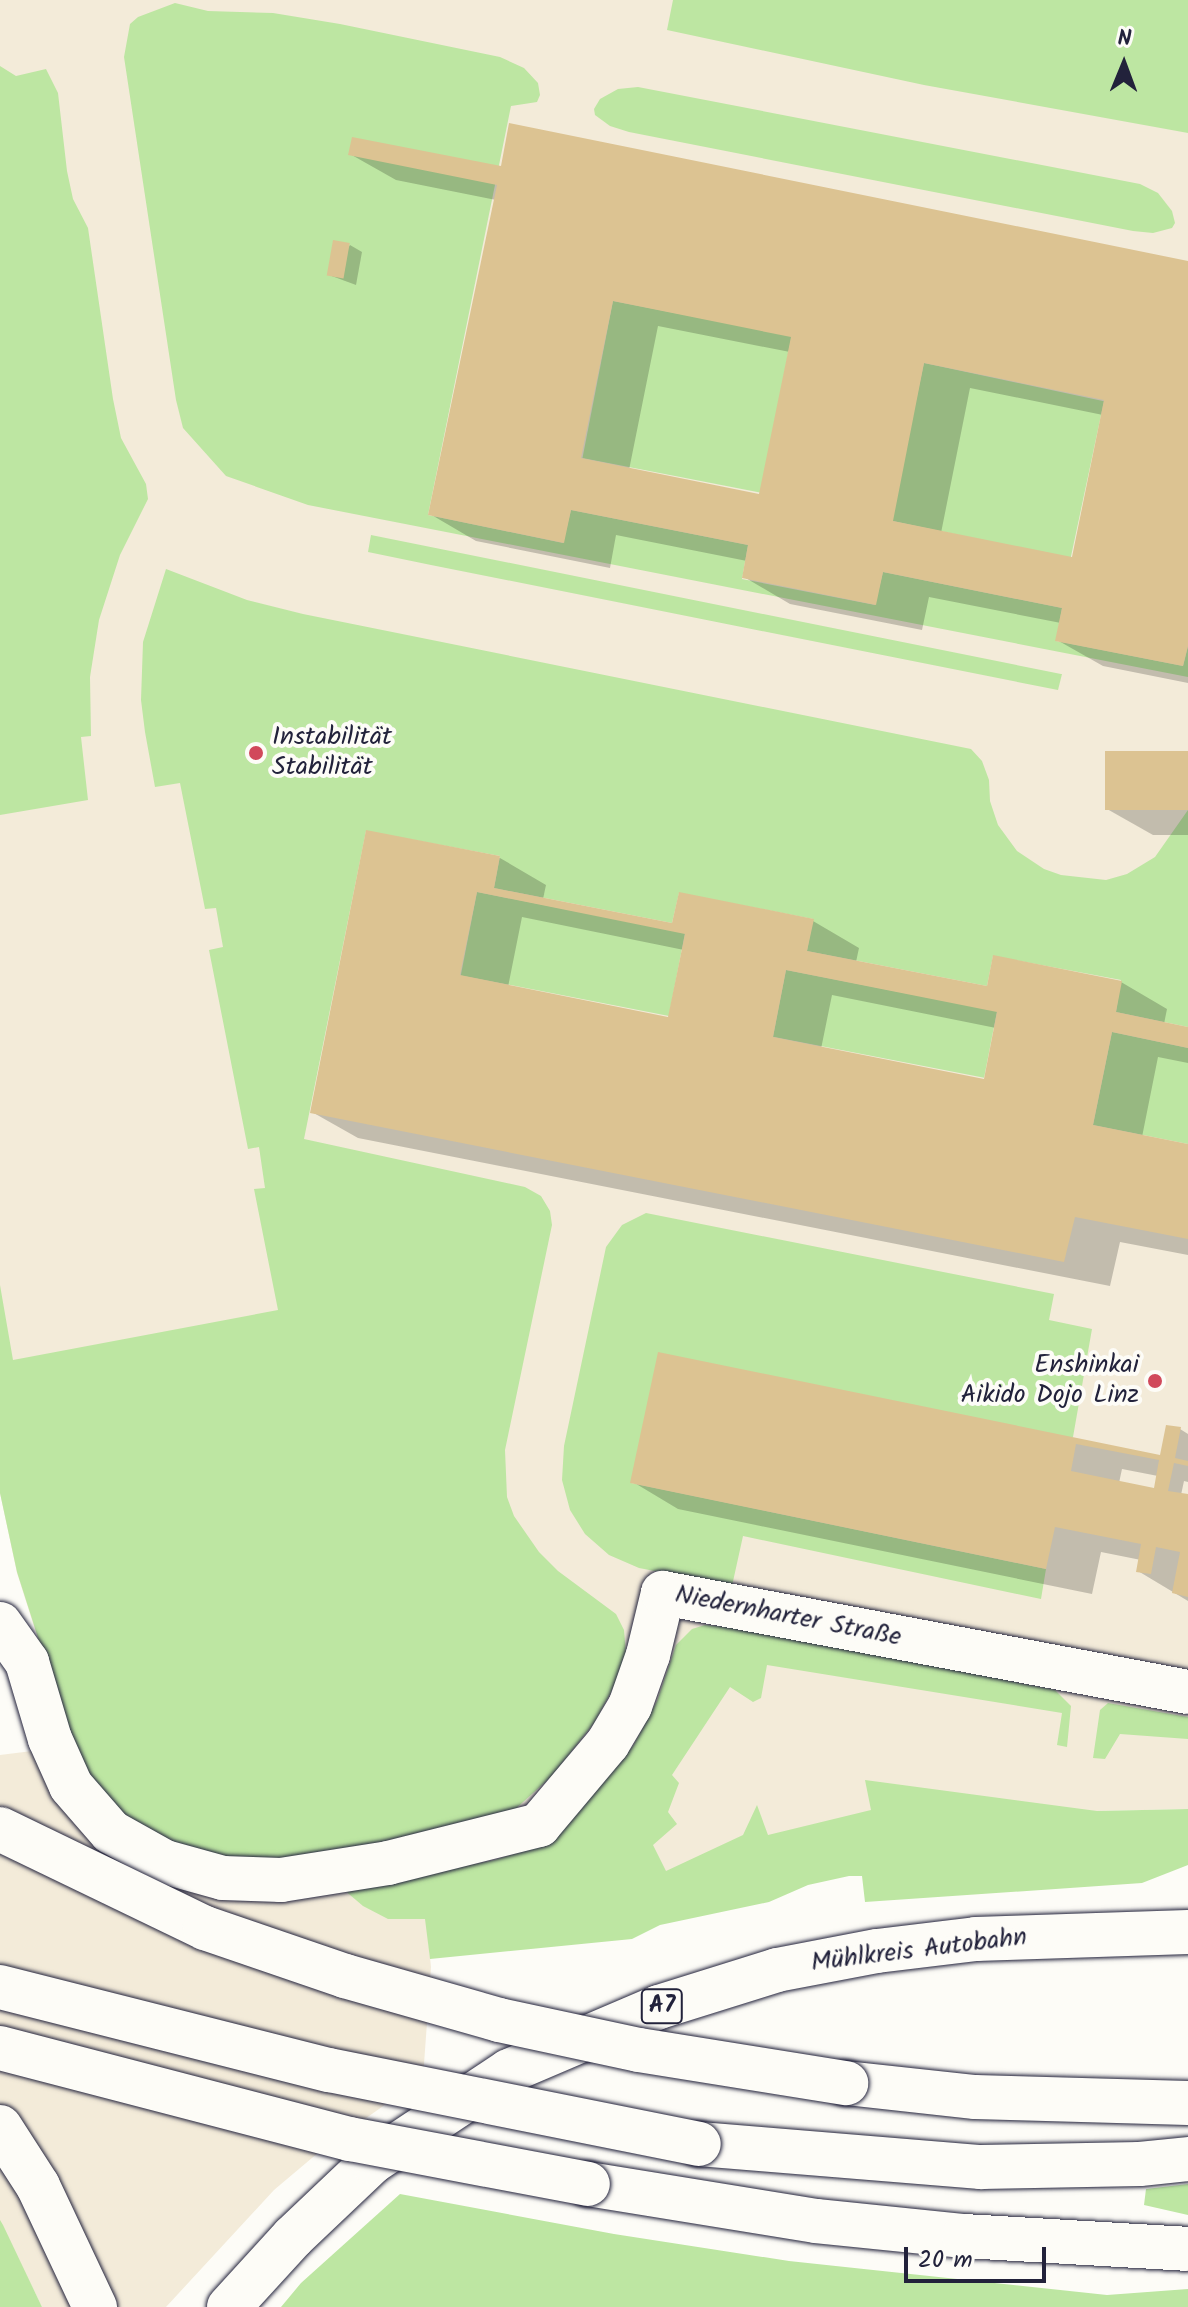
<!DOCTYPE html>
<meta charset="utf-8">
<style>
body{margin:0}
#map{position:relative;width:1188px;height:2307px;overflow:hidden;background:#fdfcf7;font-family:Kalam,sans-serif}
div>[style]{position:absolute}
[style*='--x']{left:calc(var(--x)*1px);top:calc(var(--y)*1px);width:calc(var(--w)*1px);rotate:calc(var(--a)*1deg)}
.built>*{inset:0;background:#f3ebd9}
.green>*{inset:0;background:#bde6a2;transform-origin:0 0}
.shadow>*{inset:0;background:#0003}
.building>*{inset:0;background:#dcc392;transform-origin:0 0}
.roads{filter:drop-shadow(0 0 2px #22223b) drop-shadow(0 0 2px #22223b)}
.street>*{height:44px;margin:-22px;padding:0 22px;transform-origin:22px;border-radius:22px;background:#fdfcf7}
.highway>*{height:44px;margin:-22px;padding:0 22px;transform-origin:22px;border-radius:22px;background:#fdfcf7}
.bridges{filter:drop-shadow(0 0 2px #22223b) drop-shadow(0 0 2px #22223b)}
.highway-bridge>*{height:44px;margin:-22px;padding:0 22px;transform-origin:22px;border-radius:22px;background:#fdfcf7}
.dots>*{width:22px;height:22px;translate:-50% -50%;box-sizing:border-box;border:4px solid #fdfcf7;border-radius:50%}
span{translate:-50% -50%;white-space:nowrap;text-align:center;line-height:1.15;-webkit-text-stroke:8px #fdfcf7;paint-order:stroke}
.shield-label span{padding:2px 6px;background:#fdfcf7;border:2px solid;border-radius:6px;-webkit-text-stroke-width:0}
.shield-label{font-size:24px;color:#22223b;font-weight:700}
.poi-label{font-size:26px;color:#22223b}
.left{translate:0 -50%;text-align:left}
.right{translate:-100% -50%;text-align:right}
.street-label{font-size:26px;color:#22223b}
.north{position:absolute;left:1084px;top:24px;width:80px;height:80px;-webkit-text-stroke:6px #fdfcf7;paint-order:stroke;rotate:1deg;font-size:22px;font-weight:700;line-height:32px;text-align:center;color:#22223b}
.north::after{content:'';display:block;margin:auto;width:28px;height:36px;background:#22223b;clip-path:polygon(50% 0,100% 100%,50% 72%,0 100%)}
.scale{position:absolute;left:904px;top:2247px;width:142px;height:36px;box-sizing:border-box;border:4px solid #22223b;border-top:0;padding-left:10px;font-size:24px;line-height:28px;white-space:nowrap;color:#22223b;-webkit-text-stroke:6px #fdfcf7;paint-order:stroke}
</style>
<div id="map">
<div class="built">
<i style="clip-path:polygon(0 0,1188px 0,1188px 1809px,1097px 1811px,734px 1861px,426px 1919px,431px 1967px,423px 2078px,325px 2147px,274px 2190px,166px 2307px,42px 2307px,0 2222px,0 1755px,72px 1746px,17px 1573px,0 1493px)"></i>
</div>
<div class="green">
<i style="clip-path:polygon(673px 0,1188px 0,1188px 133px,924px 85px,667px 30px)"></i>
<i style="clip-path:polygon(175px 3px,208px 11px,273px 13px,340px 24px,500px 57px,524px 68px,538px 83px,540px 95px,537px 102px,511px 106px,428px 515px,563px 543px,571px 510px,748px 545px,742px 579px,875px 605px,883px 572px,1062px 608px,1056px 641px,1183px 666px,1188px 646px,1188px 677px,308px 505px,226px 476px,183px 428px,176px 400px,124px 57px,130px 24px,138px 17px)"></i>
<i style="clip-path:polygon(0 66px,16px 76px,46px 69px,58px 93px,67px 171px,73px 199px,88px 228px,113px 399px,121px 438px,146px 484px,148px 499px,120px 555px,99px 620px,90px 677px,91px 736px,81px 737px,88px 800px,0 815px)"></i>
<i style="clip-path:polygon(638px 87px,1140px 184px,1158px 193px,1172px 211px,1175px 223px,1172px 228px,1153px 233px,1133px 231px,629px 132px,610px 126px,595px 115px,594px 109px,600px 99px,618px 89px)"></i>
<i style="left:613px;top:301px;width:182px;height:160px;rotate:11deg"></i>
<i style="left:924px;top:363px;width:184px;height:161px;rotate:12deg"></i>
<i style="clip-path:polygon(371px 535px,1061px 674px,1062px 674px,1058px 690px,431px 565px,368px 552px)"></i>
<i style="clip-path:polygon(166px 569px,247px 600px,303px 614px,971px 749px,982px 761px,989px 780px,990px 801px,998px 825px,1017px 851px,1044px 869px,1061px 875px,1106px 880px,1127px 874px,1155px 857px,1188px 810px,1188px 1027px,1116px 1012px,1121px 980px,993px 956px,987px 986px,807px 951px,813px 919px,679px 893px,672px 923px,494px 888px,500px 856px,366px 831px,304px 1139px,525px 1187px,541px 1196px,550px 1211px,552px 1225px,505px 1450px,507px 1497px,514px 1516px,539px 1552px,558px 1571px,616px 1614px,624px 1630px,626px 1654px,615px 1685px,594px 1723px,552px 1776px,512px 1812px,450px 1831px,276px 1862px,225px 1860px,181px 1848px,116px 1810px,88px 1778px,73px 1747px,17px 1572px,0 1493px,0 1285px,13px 1360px,278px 1310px,254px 1189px,265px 1188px,259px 1147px,248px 1149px,209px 950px,223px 947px,216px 908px,205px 909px,180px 783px,155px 787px,145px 732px,141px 700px,143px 642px)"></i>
<i style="left:477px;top:892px;width:212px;height:85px;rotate:11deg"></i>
<i style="left:786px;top:970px;width:215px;height:68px;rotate:11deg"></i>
<i style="clip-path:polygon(1112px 1032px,1188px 1048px,1188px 1144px,1093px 1125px)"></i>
<i style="clip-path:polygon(646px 1213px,1054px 1294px,1049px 1320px,1092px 1329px,1073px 1437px,631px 1483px,1046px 1569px,1041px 1599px,743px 1536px,732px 1586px,639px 1568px,609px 1555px,585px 1534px,570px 1510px,562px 1480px,564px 1446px,606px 1247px,622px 1225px)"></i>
<i style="clip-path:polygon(705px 1625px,757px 1630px,1055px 1690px,1071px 1706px,1067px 1747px,1057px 1745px,1062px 1713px,767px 1665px,761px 1698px,753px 1702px,730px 1687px,672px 1775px,679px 1783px,668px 1812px,677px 1824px,653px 1845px,666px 1871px,743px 1835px,757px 1805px,768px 1835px,871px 1810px,865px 1780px,1097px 1811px,1188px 1809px,1188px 1865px,1142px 1883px,865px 1902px,862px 1876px,849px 1876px,808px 1885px,769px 1902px,660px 1925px,632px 1939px,430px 1959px,425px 1919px,388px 1919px,363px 1906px,343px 1889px,495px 1860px,538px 1846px,558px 1833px,633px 1746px,657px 1701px,676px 1645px,692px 1629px)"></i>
<i style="clip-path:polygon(1108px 1703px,1188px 1717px,1188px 1739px,1120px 1734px,1105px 1759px,1093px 1758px,1100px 1710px)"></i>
<i style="clip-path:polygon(1188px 2184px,1188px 2215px,1144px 2205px,1146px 2189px)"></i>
<i style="clip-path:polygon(400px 2194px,614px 2234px,789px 2261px,1107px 2295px,1188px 2289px,1188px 2307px,281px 2307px,301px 2283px)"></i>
<i style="clip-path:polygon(0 2220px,3px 2225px,42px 2307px,0 2307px)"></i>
</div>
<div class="shadow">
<i style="clip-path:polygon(evenodd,350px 154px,503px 169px,1188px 263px,1188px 683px,1103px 666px,1057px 640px,1061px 623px,929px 597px,922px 630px,790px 604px,744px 577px,747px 561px,616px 535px,610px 568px,476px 541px,430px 514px,496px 200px,396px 180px,350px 154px,658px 326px,790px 352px,761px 496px,629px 470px,658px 326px,350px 154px,970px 388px,1103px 415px,1074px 559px,941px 533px,970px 388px)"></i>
<i style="clip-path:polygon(350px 245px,362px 252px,356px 285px,329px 275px)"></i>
<i style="clip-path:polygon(1188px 754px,1188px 835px,1153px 835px,1107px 809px)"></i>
<i style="clip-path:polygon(evenodd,367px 833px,500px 858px,546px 885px,543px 899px,674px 925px,813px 921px,859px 948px,856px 962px,988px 988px,1121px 982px,1167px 1009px,1164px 1024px,1188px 1029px,1188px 1063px,1158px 1057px,1142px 1137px,1188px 1146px,1188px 1255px,1120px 1242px,1110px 1286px,358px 1138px,312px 1112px,367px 833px,522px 917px,684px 950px,670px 1020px,508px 987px,522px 917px,367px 833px,832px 995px,996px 1028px,986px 1081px,821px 1049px,832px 995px)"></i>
<i style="clip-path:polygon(evenodd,659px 1354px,1161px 1458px,1180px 1429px,1188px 1434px,1188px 1482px,1184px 1481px,1181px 1495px,1188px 1496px,1188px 1601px,1138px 1571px,1141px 1560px,1101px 1552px,1092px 1594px,678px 1509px,633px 1482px,659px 1354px,1122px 1469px,1158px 1476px,1155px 1490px,1119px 1483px,1122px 1469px)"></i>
</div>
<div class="building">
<i style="clip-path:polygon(evenodd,509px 123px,1188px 261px,1188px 646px,1183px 666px,1055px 641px,1062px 608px,883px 572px,876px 605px,742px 578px,748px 545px,571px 510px,564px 543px,428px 515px,497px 185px,348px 155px,352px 137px,501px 166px,509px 123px,613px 301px,791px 337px,759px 494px,581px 458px,613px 301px,509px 123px,924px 363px,1104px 400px,1072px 557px,893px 521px,924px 363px)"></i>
<i style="left:333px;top:240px;width:17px;height:36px;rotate:10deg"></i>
<i style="left:1188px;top:751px;width:59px;height:83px;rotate:90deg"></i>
<i style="clip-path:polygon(evenodd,366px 830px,500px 856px,494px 888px,672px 923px,679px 892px,814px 919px,807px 951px,987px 986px,993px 955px,1122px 981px,1116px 1012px,1188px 1027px,1188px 1048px,1112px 1032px,1093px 1125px,1188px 1144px,1188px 1239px,1075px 1217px,1064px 1262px,310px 1113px,366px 830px,477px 892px,685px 934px,668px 1017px,460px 975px,477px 892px,366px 830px,786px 970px,997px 1012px,984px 1079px,773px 1037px,786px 970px)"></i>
<i style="clip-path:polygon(evenodd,658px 1352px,1160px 1455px,1166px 1425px,1181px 1427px,1175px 1458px,1188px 1461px,1188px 1466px,1174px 1463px,1168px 1491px,1188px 1494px,1188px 1597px,1172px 1593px,1180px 1552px,1156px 1547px,1151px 1574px,1136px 1572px,1141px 1544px,1055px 1527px,1046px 1569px,630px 1483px,658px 1352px,1076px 1444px,1159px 1460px,1154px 1488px,1071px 1471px,1076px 1444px)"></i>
</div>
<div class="roads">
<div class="street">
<i style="--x:0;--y:1624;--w:47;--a:54.6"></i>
<i style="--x:27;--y:1662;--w:80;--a:73.4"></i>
<i style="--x:50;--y:1739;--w:51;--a:65.9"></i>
<i style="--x:71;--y:1786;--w:61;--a:49"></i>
<i style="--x:111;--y:1832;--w:62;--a:29.1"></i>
<i style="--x:165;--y:1862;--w:60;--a:15.4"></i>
<i style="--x:223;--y:1878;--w:58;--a:2"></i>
<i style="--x:281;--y:1880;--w:108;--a:-9"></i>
<i style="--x:388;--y:1863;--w:156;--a:-14.1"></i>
<i style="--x:539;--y:1825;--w:107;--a:-49.9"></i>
<i style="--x:608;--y:1743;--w:43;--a:-59.3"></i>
<i style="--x:630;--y:1706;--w:54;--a:-70.6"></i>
<i style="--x:648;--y:1655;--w:64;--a:-76.4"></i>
<i style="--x:663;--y:1593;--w:534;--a:10.68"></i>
</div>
<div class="highway">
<i style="--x:846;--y:2083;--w:130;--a:6.2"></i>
<i style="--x:975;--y:2097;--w:213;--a:1.6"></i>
<i style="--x:0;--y:2127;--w:70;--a:57.2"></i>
<i style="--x:38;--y:2186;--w:134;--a:64.8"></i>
<i style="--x:699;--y:2144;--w:283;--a:4.7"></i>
<i style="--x:981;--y:2167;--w:159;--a:-1.1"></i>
<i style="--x:1140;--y:2164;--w:48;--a:-5.9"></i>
<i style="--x:588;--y:2184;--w:231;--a:9.2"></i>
<i style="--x:816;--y:2221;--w:149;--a:5.8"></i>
<i style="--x:964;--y:2236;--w:224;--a:3.3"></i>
<i style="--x:229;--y:2307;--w:95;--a:-47.6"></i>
<i style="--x:293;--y:2237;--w:109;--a:-43.5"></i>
<i style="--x:372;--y:2162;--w:164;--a:-33.6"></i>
<i style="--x:509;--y:2071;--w:163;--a:-23.1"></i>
<i style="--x:659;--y:2007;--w:124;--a:-17.4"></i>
<i style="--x:777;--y:1970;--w:102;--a:-10.8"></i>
<i style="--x:877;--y:1951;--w:100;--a:-6.9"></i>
<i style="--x:976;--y:1939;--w:212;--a:-1.9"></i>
</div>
</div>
<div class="bridges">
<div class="highway-bridge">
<i style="--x:0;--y:1829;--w:228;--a:25.8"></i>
<i style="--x:205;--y:1928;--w:148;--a:18.9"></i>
<i style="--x:345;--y:1976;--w:160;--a:15.9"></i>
<i style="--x:499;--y:2020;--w:143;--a:12.1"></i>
<i style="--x:639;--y:2050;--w:210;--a:9.1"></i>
<i style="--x:0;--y:1987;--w:339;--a:14.2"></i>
<i style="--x:329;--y:2070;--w:377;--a:11.3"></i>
<i style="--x:0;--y:2048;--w:362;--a:14.6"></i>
<i style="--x:350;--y:2139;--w:242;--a:10.7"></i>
</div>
</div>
<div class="dots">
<i style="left:256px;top:753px;background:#d1495b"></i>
<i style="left:1155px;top:1381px;background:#d1495b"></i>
</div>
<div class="shield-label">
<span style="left:662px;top:2006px">A7</span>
</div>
<div class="poi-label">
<span class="left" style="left:272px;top:753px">Instabilität<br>Stabilität</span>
<span class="right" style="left:1139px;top:1381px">Enshinkai<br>Aikido Dojo Linz</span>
</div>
<div class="street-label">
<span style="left:788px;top:1617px;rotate:11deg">Niedernharter Straße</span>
<span style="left:919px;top:1951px;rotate:-7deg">Mühlkreis Autobahn</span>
</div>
<div class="north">N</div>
<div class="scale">20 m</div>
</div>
